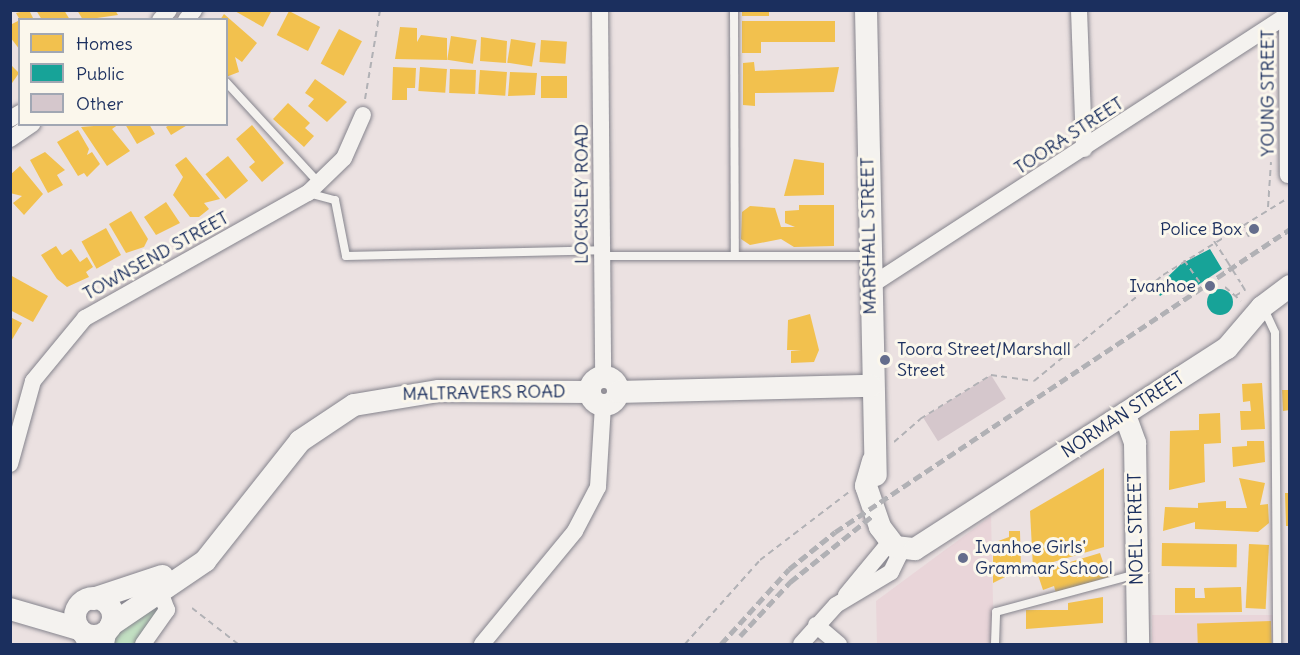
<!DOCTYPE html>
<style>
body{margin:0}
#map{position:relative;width:1300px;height:655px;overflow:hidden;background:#ebe1e1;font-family:Delius,sans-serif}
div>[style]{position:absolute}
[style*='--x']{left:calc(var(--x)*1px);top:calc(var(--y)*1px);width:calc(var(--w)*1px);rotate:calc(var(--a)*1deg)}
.built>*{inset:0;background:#e9d5d9;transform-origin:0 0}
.green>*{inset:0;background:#c2e0c2}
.homes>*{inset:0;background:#f2c14e;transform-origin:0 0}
.public>*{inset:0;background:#17a398}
.round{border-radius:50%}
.building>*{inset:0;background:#d5c7cc;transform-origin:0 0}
.path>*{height:2px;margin-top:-1px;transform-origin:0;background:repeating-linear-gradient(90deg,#b1b1b5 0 6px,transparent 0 10.5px)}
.roads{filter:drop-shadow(0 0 2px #85848d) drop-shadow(0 0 2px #85848d)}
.lane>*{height:8px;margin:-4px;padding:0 4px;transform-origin:4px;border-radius:4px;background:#f4f2ef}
.street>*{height:16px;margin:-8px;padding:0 8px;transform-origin:8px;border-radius:8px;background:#f4f2ef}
.secondary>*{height:22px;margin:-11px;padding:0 11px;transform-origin:11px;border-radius:11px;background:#f4f2ef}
.secondary>.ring{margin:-11px;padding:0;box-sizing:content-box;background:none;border:22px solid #f4f2ef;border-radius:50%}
.rail>*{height:4.5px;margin-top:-2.25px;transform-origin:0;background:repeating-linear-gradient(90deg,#b1b1b5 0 9px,transparent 0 13.5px)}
.path-bridge>*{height:2px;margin-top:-1px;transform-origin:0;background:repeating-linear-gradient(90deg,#b1b1b5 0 6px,transparent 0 10.5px)}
.dots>*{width:16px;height:16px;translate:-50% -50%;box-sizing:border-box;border:3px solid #fbf7ec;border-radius:50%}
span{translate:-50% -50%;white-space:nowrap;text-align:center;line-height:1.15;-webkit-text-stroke:6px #fbf7ec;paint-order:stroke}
.street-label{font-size:18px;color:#1b2f5e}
.poi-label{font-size:18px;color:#1b2f5e}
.right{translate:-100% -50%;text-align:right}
.left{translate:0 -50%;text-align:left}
.frame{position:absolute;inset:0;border:12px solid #1b2f5e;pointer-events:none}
.legend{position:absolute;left:18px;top:18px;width:210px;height:108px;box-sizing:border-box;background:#fbf7ec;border:2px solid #a1a7b3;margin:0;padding:8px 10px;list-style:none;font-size:18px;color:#1b2f5e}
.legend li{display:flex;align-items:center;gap:12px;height:30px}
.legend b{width:30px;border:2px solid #a1a7b3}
</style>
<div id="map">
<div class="built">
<i style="clip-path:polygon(991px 516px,994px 644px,877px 644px,876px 601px)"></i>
<i style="left:1273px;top:615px;width:29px;height:121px;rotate:90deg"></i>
</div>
<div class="green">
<i style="clip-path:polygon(155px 602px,159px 609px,134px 644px,112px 644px,116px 633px)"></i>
</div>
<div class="homes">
<i style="clip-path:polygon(29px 10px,34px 20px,20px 20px,16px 13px)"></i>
<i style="clip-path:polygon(36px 10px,64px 10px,70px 20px,42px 20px)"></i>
<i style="clip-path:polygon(77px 10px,115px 10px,118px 15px,83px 20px)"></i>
<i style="clip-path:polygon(233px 10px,272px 10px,263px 27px)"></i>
<i style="left:742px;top:10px;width:27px;height:6px"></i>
<i style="left:289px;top:11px;width:35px;height:27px;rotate:27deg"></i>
<i style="clip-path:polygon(224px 14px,257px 43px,242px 62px,235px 57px,239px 72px,226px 77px,226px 20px,220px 20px)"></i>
<i style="clip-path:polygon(20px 20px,20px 50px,10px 37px,10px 25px)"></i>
<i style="clip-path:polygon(742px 21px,835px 21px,835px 42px,761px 42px,761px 53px,742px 53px)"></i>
<i style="clip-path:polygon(400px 27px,417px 28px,417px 42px,421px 35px,447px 38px,447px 60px,395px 59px)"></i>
<i style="left:339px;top:29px;width:26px;height:39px;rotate:28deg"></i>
<i style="left:451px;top:36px;width:26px;height:24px;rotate:9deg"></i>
<i style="clip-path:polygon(481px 37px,507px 41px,506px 63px,480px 61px)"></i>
<i style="left:511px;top:39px;width:25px;height:24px;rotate:9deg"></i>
<i style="left:541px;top:40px;width:26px;height:22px;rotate:4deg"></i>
<i style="clip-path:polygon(754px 62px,755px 71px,839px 67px,834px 92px,755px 93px,755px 106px,743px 105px,743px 63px)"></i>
<i style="clip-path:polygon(10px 64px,19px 73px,10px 86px)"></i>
<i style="clip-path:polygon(393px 67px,416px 68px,415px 88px,407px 88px,407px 100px,392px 100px)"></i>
<i style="left:420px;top:67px;width:27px;height:24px;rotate:4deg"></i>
<i style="left:450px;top:69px;width:26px;height:24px;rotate:2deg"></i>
<i style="left:480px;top:70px;width:27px;height:24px;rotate:4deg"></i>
<i style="clip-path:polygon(510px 72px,537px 73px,535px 95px,508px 96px)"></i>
<i style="left:541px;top:76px;width:26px;height:22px"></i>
<i style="clip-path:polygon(315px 79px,347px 102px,327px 122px,308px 106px,314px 99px,305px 93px)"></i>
<i style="clip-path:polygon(288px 103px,310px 123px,305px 128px,314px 136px,304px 147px,273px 119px)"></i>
<i style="clip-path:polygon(119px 124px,112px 129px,130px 151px,107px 166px,81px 127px)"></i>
<i style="clip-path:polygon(125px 124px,149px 124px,155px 134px,137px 144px)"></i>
<i style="clip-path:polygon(171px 124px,189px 124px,171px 135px,166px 127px)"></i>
<i style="clip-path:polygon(252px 125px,284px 163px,262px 182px,249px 167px,255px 162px,236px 139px)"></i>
<i style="clip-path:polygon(78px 130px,89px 149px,87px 155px,92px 152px,100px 164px,87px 177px,84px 173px,78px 176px,57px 142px)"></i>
<i style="clip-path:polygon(45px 152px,65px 170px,57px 175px,63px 185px,48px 193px,30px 160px)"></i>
<i style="left:228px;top:156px;width:32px;height:29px;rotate:51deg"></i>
<i style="clip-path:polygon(186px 157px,220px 199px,204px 203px,209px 209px,199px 217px,190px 217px,173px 195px,183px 177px,175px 165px)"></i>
<i style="clip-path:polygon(794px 159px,824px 163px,824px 195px,784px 196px)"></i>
<i style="clip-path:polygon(20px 166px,43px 194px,24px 215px,13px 203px,22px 196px,10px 193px,10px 175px)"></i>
<i style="clip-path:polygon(166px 202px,180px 223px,156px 235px,144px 217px)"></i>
<i style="clip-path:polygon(799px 205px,834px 205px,834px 246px,794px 247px,781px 239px,750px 245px,741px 239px,742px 212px,750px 206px,775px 208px,781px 227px,795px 227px,785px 223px,785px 211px,799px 210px)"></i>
<i style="clip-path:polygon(131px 211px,148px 239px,144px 247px,126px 253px,109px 224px)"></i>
<i style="left:106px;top:228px;width:31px;height:28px;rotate:61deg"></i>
<i style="clip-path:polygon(56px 246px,62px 255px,71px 249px,80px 262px,87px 257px,93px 267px,86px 272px,89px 277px,67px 287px,57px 279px,41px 255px)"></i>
<i style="clip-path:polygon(10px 275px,48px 296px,33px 322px,10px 310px)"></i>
<i style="clip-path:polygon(810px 314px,819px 350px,814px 362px,791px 363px,791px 351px,801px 350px,787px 350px,788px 320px)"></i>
<i style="clip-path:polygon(10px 317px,22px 323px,10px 343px)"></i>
<i style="clip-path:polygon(1262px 383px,1265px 429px,1241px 430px,1240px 411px,1251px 411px,1250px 401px,1243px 402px,1242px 384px)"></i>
<i style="clip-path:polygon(1282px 390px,1290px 390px,1290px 410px,1283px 411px)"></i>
<i style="clip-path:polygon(1220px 413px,1221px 443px,1204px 444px,1205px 482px,1169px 490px,1170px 431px,1199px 430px,1199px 414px)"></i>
<i style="clip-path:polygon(1247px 441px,1264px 441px,1265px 462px,1233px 467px,1232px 447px,1247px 446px)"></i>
<i style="clip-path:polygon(1104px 468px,1104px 547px,1033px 568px,1030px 511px)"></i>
<i style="clip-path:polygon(1239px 478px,1265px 483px,1260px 505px,1268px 504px,1269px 523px,1258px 532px,1195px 529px,1195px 522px,1163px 531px,1165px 507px,1198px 508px,1198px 503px,1226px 501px,1226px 508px,1247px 508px)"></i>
<i style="clip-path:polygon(1285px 493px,1290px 493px,1290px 526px,1286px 526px)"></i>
<i style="clip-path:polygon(1009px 531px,1020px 531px,1021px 569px,993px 583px,993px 543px,1009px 537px)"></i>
<i style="left:1162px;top:543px;width:75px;height:23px;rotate:1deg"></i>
<i style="left:1249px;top:544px;width:20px;height:64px;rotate:3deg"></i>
<i style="clip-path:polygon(1100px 553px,1108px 577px,1056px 593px,1054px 586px,1043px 590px,1037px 572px)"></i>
<i style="clip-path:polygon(1241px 587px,1242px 612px,1175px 613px,1175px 588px,1195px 588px,1195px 598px,1205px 598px,1204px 588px)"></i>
<i style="clip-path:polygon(1103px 597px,1103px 623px,1026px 629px,1026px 610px,1068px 610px,1068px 603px)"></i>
<i style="left:1271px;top:621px;width:23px;height:74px;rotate:88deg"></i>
</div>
<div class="public">
<i style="clip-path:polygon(1210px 249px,1222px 269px,1189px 291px,1182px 282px,1160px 296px,1155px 289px,1181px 264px)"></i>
<i class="round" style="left:1207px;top:289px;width:26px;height:26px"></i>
</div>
<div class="building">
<i style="left:1258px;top:223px;width:7px;height:13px;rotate:56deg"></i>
<i style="left:991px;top:375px;width:28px;height:80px;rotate:58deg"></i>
</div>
<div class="path">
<i style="--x:365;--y:99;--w:90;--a:-80.4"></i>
<i style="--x:1268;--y:207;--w:45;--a:-86.2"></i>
<i style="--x:1241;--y:223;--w:16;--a:60"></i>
<i style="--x:1214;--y:241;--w:24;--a:57"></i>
<i style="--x:1184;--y:260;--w:28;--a:55"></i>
<i style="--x:1225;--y:287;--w:21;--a:41"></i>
<i style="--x:1235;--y:296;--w:12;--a:-31"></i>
<i style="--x:1245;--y:290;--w:9;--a:-122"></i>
<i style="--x:894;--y:442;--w:35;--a:-41"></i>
<i style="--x:920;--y:419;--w:84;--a:-31.8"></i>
<i style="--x:991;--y:375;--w:43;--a:7.9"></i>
<i style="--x:1034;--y:381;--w:167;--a:-39.4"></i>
<i style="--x:1163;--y:275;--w:149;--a:-31.6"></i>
<i style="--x:192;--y:608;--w:58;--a:38"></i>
<i style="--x:685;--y:644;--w:113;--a:-48.2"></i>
<i style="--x:760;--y:560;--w:112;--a:-37.4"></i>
</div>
<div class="roads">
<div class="lane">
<i style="--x:734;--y:10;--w:246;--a:89.8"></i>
<i style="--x:226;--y:82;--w:137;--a:47.4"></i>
<i style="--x:308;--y:193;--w:28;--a:15"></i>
<i style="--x:335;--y:200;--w:57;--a:78.9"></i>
<i style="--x:346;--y:256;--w:256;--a:-1.3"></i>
<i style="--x:602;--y:256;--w:267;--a:0"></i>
<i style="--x:1264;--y:309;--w:26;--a:65"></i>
<i style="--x:1275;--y:333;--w:311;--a:89.6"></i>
<i style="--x:995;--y:644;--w:32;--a:-88"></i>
<i style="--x:996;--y:612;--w:146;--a:-15.1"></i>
</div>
<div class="street">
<i style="--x:600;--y:10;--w:367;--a:89.5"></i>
<i style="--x:1079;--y:10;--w:139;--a:87.9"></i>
<i style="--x:1287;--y:10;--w:165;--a:89.7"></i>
<i style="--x:160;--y:20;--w:13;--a:-48"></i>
<i style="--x:186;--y:20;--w:13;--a:-51"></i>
<i style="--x:10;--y:119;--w:12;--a:-31"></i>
<i style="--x:10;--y:139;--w:27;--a:-34"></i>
<i style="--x:870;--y:286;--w:497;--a:-33"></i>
<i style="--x:10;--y:464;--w:86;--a:-74.5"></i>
<i style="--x:33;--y:381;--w:82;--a:-50.5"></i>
<i style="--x:85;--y:318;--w:256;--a:-29.3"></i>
<i style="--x:308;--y:193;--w:50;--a:-44.2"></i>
<i style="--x:344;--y:158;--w:47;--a:-66.2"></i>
<i style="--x:846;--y:595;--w:67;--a:-50.4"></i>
<i style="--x:816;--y:625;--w:30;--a:40"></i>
<i style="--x:79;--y:630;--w:16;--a:63"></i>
<i style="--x:106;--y:644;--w:16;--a:-79"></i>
<i style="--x:143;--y:644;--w:42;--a:-54.8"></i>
<i style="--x:167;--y:610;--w:17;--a:-111"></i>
<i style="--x:482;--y:644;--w:146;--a:-50.5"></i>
<i style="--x:575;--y:531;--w:50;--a:-62.4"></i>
<i style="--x:598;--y:487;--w:82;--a:-86.5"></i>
<i style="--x:801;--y:644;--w:52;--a:-48.1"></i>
<i style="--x:836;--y:605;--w:64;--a:-31"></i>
<i style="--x:891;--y:572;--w:25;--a:-64"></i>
</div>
<div class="secondary">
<i style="--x:866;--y:10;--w:465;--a:88.8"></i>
<i class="ring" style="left:590px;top:377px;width:6px;height:6px"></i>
<i style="--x:618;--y:392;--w:253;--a:-1.4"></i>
<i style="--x:1125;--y:415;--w:30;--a:70"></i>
<i style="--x:1135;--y:443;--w:201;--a:89.1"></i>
<i style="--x:873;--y:461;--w:26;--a:106"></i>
<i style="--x:866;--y:486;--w:43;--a:71.1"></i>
<i style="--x:880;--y:527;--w:25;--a:53"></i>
<i style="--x:895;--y:547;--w:20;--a:6"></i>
<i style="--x:915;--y:549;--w:371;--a:-32.8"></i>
<i style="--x:1227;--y:348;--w:54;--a:-49.5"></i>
<i style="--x:1262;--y:307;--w:35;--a:-37"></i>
<i class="ring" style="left:75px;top:598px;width:16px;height:16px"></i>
<i style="--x:93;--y:599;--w:73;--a:-18.4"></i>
<i style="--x:10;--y:609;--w:72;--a:16.2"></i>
<i style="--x:111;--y:625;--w:114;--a:-34.2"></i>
<i style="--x:205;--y:561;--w:153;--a:-51.6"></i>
<i style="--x:300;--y:441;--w:65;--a:-33.7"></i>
<i style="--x:354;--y:405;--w:86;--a:-9.4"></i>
<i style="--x:439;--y:391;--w:150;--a:0.4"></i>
</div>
</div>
<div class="rail">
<i style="--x:740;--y:636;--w:74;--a:-47.2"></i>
<i style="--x:790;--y:582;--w:105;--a:-38.8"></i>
<i style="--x:721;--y:644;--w:101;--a:-47.8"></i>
<i style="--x:789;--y:569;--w:59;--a:-38.8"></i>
<i style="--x:835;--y:532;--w:547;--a:-33.66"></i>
</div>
<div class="path-bridge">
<i style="--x:1227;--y:261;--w:25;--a:58"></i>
</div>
<div class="dots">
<i style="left:1254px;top:229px;background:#646d8c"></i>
<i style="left:1210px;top:286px;background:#646d8c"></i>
<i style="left:885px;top:360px;background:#646d8c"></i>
<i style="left:963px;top:558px;background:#646d8c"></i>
</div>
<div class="street-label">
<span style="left:1268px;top:93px;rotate:-90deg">YOUNG STREET</span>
<span style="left:1069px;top:136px;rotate:-33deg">TOORA STREET</span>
<span style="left:582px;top:194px;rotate:-90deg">LOCKSLEY ROAD</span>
<span style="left:869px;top:236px;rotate:-91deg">MARSHALL STREET</span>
<span style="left:156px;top:256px;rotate:-29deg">TOWNSEND STREET</span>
<span style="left:484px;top:393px;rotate:-1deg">MALTRAVERS ROAD</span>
<span style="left:1123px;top:415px;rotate:-33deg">NORMAN STREET</span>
<span style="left:1136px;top:529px;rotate:-91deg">NOEL STREET</span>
</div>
<div class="poi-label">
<span class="right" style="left:1242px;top:229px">Police Box</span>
<span class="right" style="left:1196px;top:286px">Ivanhoe</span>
<span class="left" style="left:897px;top:360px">Toora Street/Marshall<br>Street</span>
<span class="left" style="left:975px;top:558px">Ivanhoe Girls'<br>Grammar School</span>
</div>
<div class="frame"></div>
<ul class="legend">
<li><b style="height:16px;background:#f2c14e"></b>Homes</li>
<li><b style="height:16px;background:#17a398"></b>Public</li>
<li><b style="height:16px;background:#d5c7cc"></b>Other</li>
</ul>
</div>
